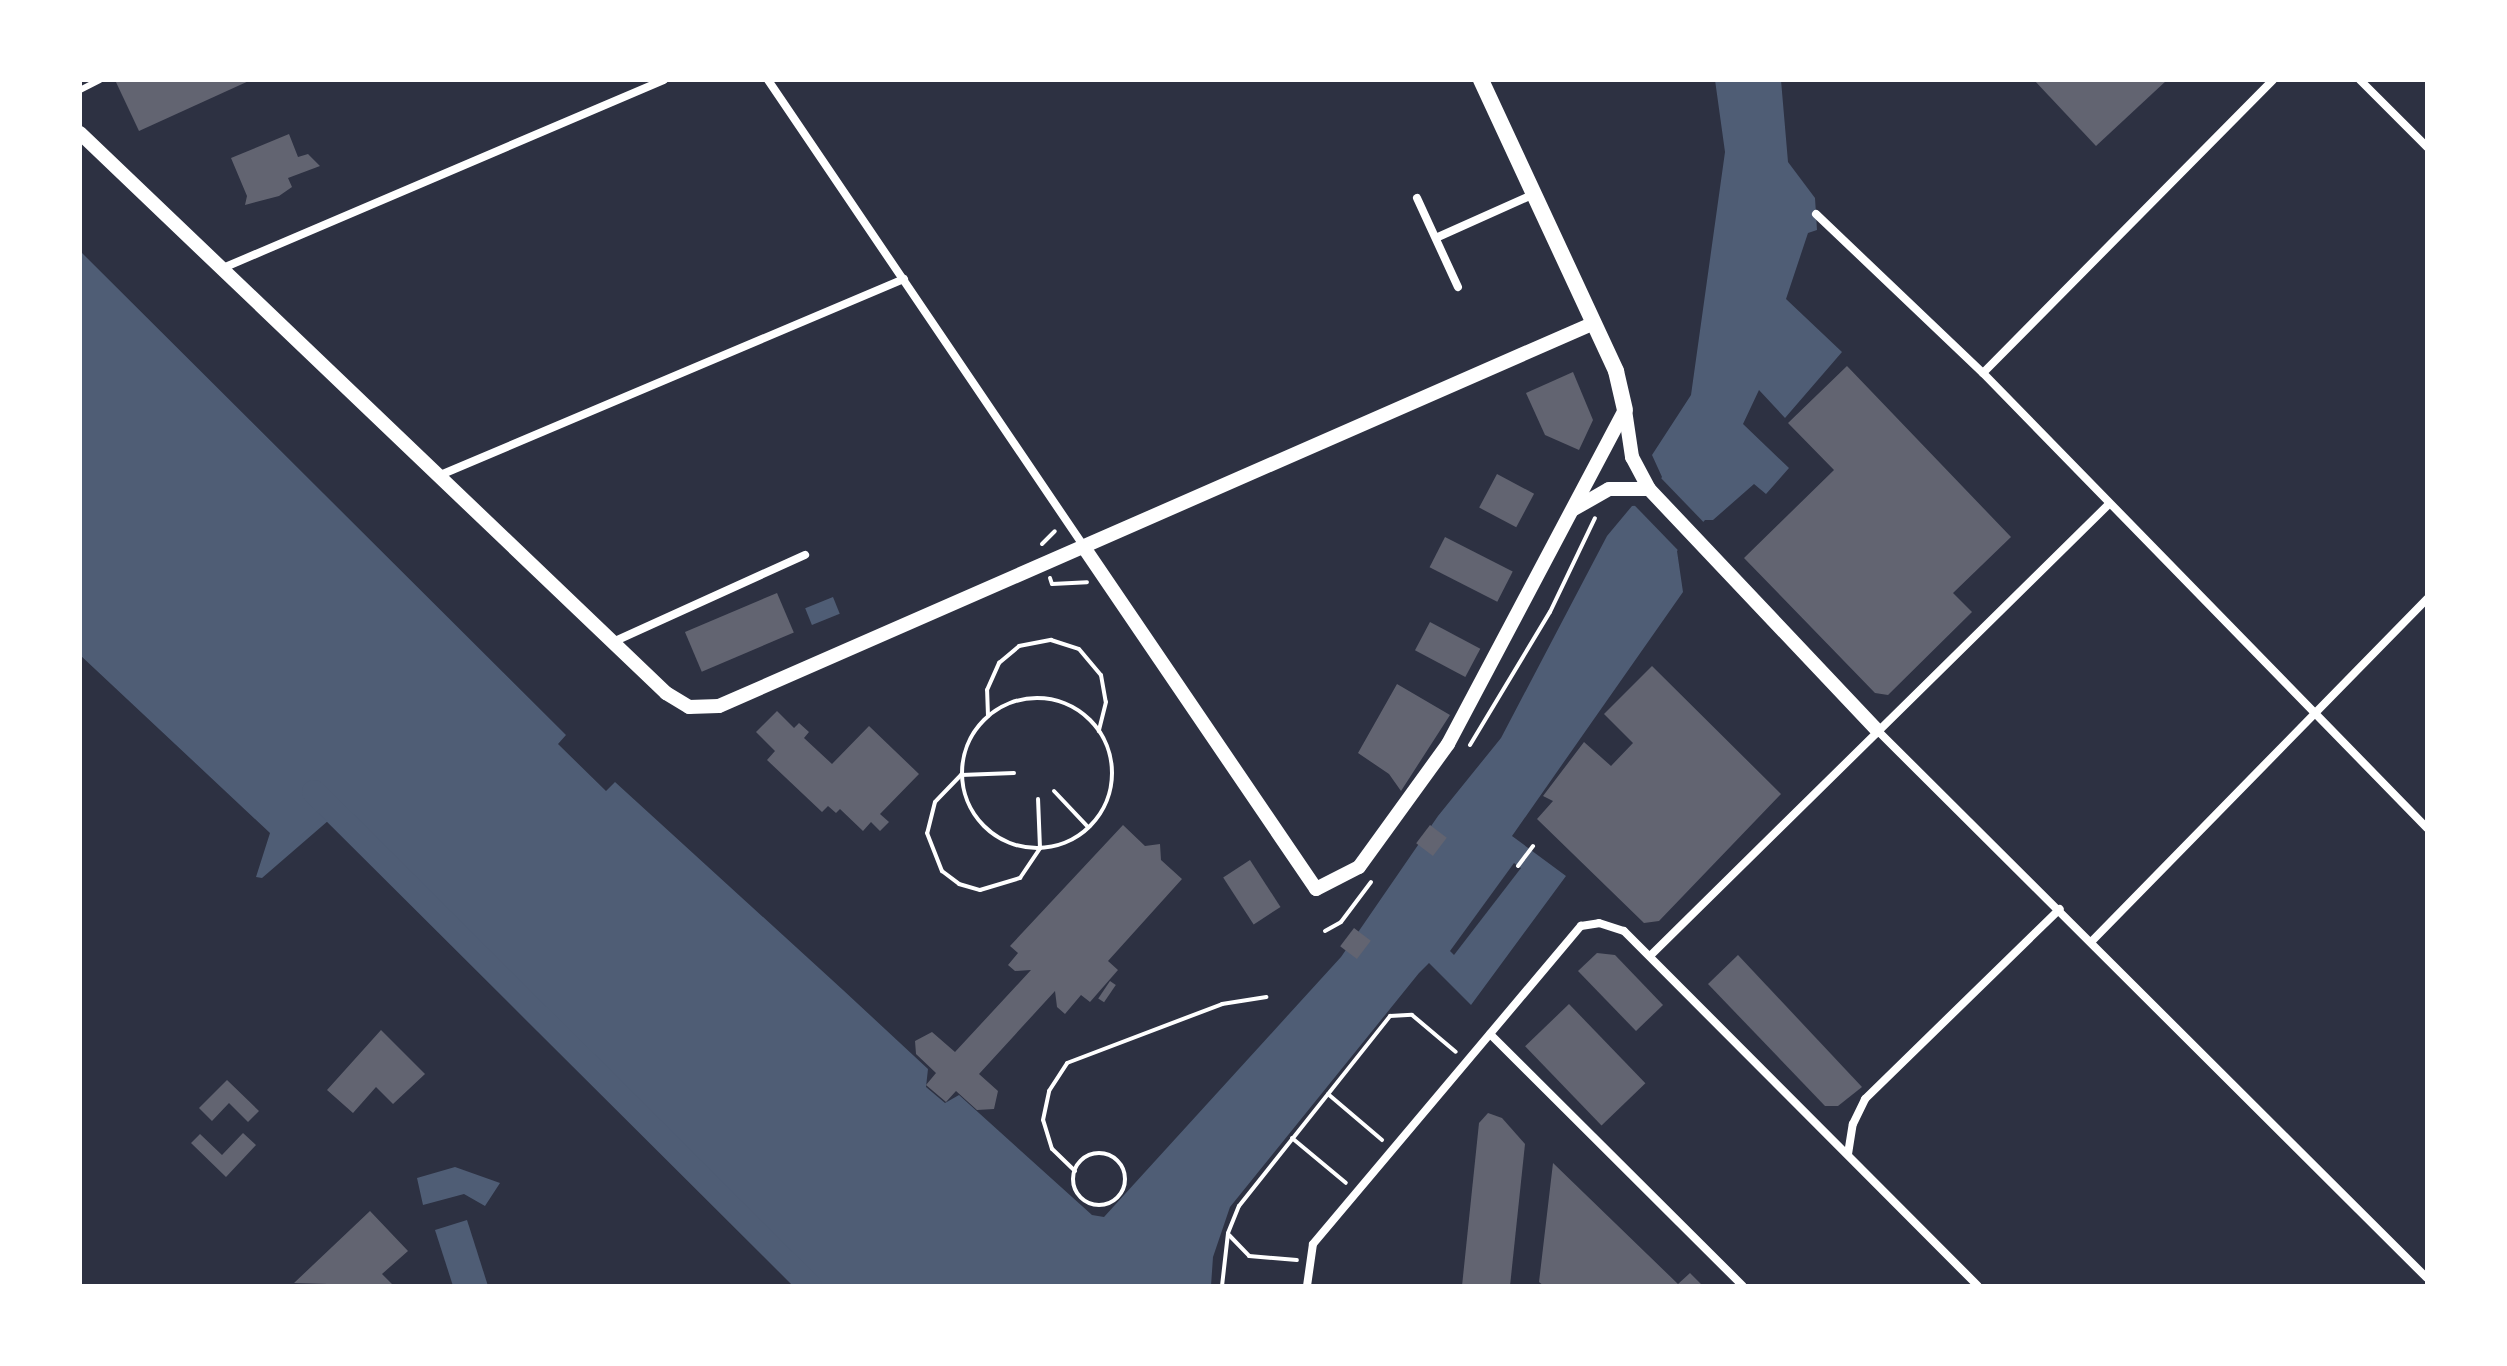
<!DOCTYPE html>
<style>
body{margin:0}
#map{position:relative;width:2507px;height:1366px;overflow:hidden;background:#2d3142;font-family:Karla,sans-serif}
div>[style]{position:absolute}
[style*='--x']{left:calc(var(--x)*1px);top:calc(var(--y)*1px);width:calc(var(--w)*1px);rotate:calc(var(--a)*1deg)}
.water>*{inset:0;background:#4f5d75;transform-origin:0 0}
.pier>*{inset:0;background:#2d3142;transform-origin:0 0}
.canal>*{height:24px;margin:-12px;padding:0 12px;transform-origin:12px;border-radius:12px;background:#4f5d75}
.building>*{inset:0;background:#626471;transform-origin:0 0}
.path>*{height:4px;margin:-2px;padding:0 2px;transform-origin:2px;border-radius:2px;background:#fff}
.path>.ring{margin:-2px;padding:0;box-sizing:content-box;background:none;border:4px solid #fff;border-radius:50%}
.service>*{height:6px;margin:-3px;padding:0 3px;transform-origin:3px;border-radius:3px;background:#fff}
.minor>*{height:8px;margin:-4px;padding:0 4px;transform-origin:4px;border-radius:4px;background:#fff}
.tertiary>*{height:14px;margin:-7px;padding:0 7px;transform-origin:7px;border-radius:7px;background:#fff}
.secondary>*{height:16px;margin:-8px;padding:0 8px;transform-origin:8px;border-radius:8px;background:#fff}
span{translate:-50% -50%;white-space:nowrap;text-align:center;line-height:1.15;-webkit-text-stroke:6px #fff;paint-order:stroke}
.frame{position:absolute;inset:0;border:82px solid #fff;pointer-events:none}
</style>
<div id="map">
<div class="water">
<i style="clip-path:polygon(1715px 80px,1781px 80px,1788px 162px,1815px 198px,1817px 230px,1808px 233px,1786px 299px,1842px 352px,1785px 418px,1759px 390px,1743px 424px,1789px 468px,1766px 494px,1754px 484px,1713px 520px,1705px 520px,1677px 551px,1683px 592px,1512px 836px,1566px 876px,1471px 1005px,1429px 963px,1419px 973px,1230px 1207px,1213px 1257px,1211px 1286px,822px 1286px,588px 1061px,492px 955px,474px 949px,346px 819px,336px 814px,262px 878px,256px 877px,270px 833px,80px 655px,80px 251px,566px 735px,558px 744px,606px 791px,615px 782px,843px 990px,928px 1069px,926px 1087px,945px 1103px,959px 1095px,1092px 1215px,1104px 1217px,1341px 957px,1438px 816px,1501px 738px,1607px 536px,1632px 506px,1643px 505px,1662px 477px,1652px 455px,1691px 395px,1725px 152px)"></i>
<i style="left:833px;top:597px;width:18px;height:30px;rotate:68deg"></i>
<i style="clip-path:polygon(455px 1167px,500px 1183px,485px 1206px,464px 1194px,423px 1205px,417px 1178px)"></i>
<i style="clip-path:polygon(467px 1220px,488px 1286px,453px 1286px,435px 1230px)"></i>
</div>
<div class="pier">
<i style="left:1660px;top:477px;width:66px;height:38px;rotate:46deg"></i>
<i style="clip-path:polygon(1514px 863px,1521px 868px,1454px 955px,1450px 951px)"></i>
</div>
<div class="canal">
<i style="--x:314;--y:792;--w:700;--a:44.88"></i>
</div>
<div class="building">
<i style="clip-path:polygon(115px 80px,251px 80px,139px 131px)"></i>
<i style="clip-path:polygon(2034px 80px,2167px 80px,2096px 146px)"></i>
<i style="clip-path:polygon(289px 134px,298px 157px,308px 154px,320px 166px,288px 178px,292px 187px,279px 196px,245px 205px,247px 196px,231px 158px)"></i>
<i style="clip-path:polygon(1847px 366px,2011px 537px,1953px 593px,1972px 612px,1888px 695px,1875px 693px,1744px 558px,1834px 470px,1788px 423px)"></i>
<i style="clip-path:polygon(1573px 372px,1593px 420px,1579px 450px,1545px 435px,1526px 393px)"></i>
<i style="left:1497px;top:474px;width:42px;height:38px;rotate:28deg"></i>
<i style="left:1445px;top:537px;width:76px;height:34px;rotate:27deg"></i>
<i style="left:777px;top:593px;width:43px;height:100px;rotate:67deg"></i>
<i style="left:1430px;top:622px;width:57px;height:32px;rotate:28deg"></i>
<i style="clip-path:polygon(1652px 666px,1781px 794px,1659px 921px,1644px 923px,1537px 819px,1553px 801px,1543px 796px,1584px 742px,1611px 766px,1633px 743px,1604px 714px)"></i>
<i style="clip-path:polygon(1397px 684px,1450px 715px,1401px 791px,1389px 774px,1358px 753px)"></i>
<i style="clip-path:polygon(777px 711px,794px 728px,799px 723px,809px 732px,804px 738px,832px 764px,869px 726px,919px 774px,880px 814px,889px 822px,880px 831px,871px 822px,863px 831px,840px 809px,836px 813px,828px 806px,822px 812px,767px 760px,775px 751px,756px 732px)"></i>
<i style="clip-path:polygon(1123px 825px,1145px 846px,1160px 844px,1161px 860px,1182px 879px,1108px 961px,1118px 970px,1090px 1002px,1081px 995px,1065px 1014px,1057px 1007px,1055px 991px,979px 1074px,998px 1091px,994px 1109px,977px 1110px,956px 1091px,946px 1102px,926px 1085px,936px 1073px,916px 1054px,915px 1041px,932px 1032px,955px 1052px,1031px 970px,1015px 971px,1008px 965px,1018px 953px,1010px 946px)"></i>
<i style="left:1430px;top:825px;width:21px;height:23px;rotate:37deg"></i>
<i style="left:1250px;top:860px;width:56px;height:32px;rotate:57deg"></i>
<i style="left:1354px;top:928px;width:21px;height:23px;rotate:37deg"></i>
<i style="clip-path:polygon(1597px 953px,1615px 955px,1663px 1005px,1636px 1031px,1578px 971px)"></i>
<i style="clip-path:polygon(1738px 955px,1862px 1087px,1838px 1106px,1825px 1106px,1708px 984px)"></i>
<i style="left:1110px;top:981px;width:7px;height:21px;rotate:34deg"></i>
<i style="left:1569px;top:1004px;width:110px;height:61px;rotate:46deg"></i>
<i style="clip-path:polygon(381px 1030px,425px 1074px,393px 1104px,376px 1087px,353px 1113px,327px 1090px)"></i>
<i style="clip-path:polygon(227px 1080px,259px 1111px,248px 1122px,229px 1103px,212px 1121px,199px 1108px)"></i>
<i style="clip-path:polygon(1488px 1113px,1502px 1118px,1525px 1144px,1510px 1286px,1462px 1286px,1479px 1123px)"></i>
<i style="clip-path:polygon(243px 1133px,256px 1145px,226px 1177px,191px 1143px,200px 1134px,222px 1155px)"></i>
<i style="clip-path:polygon(1553px 1163px,1678px 1284px,1690px 1273px,1703px 1286px,1544px 1286px,1539px 1282px)"></i>
<i style="clip-path:polygon(370px 1211px,408px 1251px,382px 1274px,394px 1286px,294px 1283px)"></i>
</div>
<div class="path">
<i style="--x:1042;--y:544;--w:18;--a:-45"></i>
<i style="--x:1050;--y:578;--w:6;--a:72"></i>
<i style="--x:1052;--y:584;--w:35;--a:-3"></i>
<i class="ring" style="left:962px;top:698px;width:146px;height:146px"></i>
<i style="--x:988;--y:716;--w:26;--a:-92"></i>
<i style="--x:987;--y:690;--w:30;--a:-66"></i>
<i style="--x:999;--y:663;--w:26;--a:-40"></i>
<i style="--x:1019;--y:646;--w:33;--a:-11"></i>
<i style="--x:1051;--y:640;--w:29;--a:18"></i>
<i style="--x:1079;--y:649;--w:34;--a:50"></i>
<i style="--x:1101;--y:675;--w:27;--a:80"></i>
<i style="--x:1106;--y:702;--w:30;--a:104"></i>
<i style="--x:1470;--y:745;--w:155;--a:-59"></i>
<i style="--x:1550;--y:612;--w:104;--a:-64.4"></i>
<i style="--x:1014;--y:773;--w:53;--a:177.8"></i>
<i style="--x:961;--y:775;--w:37;--a:134"></i>
<i style="--x:935;--y:802;--w:32;--a:104"></i>
<i style="--x:927;--y:833;--w:41;--a:68.5"></i>
<i style="--x:942;--y:871;--w:21;--a:37"></i>
<i style="--x:959;--y:884;--w:22;--a:16"></i>
<i style="--x:980;--y:890;--w:42;--a:-16.7"></i>
<i style="--x:1020;--y:878;--w:36;--a:-56"></i>
<i style="--x:1040;--y:848;--w:49;--a:-92.3"></i>
<i style="--x:1054;--y:791;--w:50;--a:46.6"></i>
<i style="--x:1518;--y:866;--w:25;--a:-53"></i>
<i style="--x:1325;--y:931;--w:18;--a:-29"></i>
<i style="--x:1341;--y:922;--w:50;--a:-53.1"></i>
<i style="--x:1328;--y:1094;--w:71;--a:40.4"></i>
<i style="--x:1292;--y:1138;--w:70;--a:39.8"></i>
<i class="ring" style="left:1073px;top:1153px;width:48px;height:48px"></i>
<i style="--x:1075;--y:1171;--w:32;--a:-136"></i>
<i style="--x:1052;--y:1149;--w:30;--a:-107"></i>
<i style="--x:1043;--y:1120;--w:30;--a:-78"></i>
<i style="--x:1049;--y:1091;--w:33;--a:-57"></i>
<i style="--x:1067;--y:1063;--w:166;--a:-20.8"></i>
<i style="--x:1222;--y:1004;--w:45;--a:-9"></i>
<i style="--x:1229;--y:1235;--w:29;--a:46"></i>
<i style="--x:1249;--y:1256;--w:48;--a:4.8"></i>
<i style="--x:1222;--y:1286;--w:53;--a:-83.5"></i>
<i style="--x:1228;--y:1233;--w:29;--a:-68"></i>
<i style="--x:1239;--y:1206;--w:243;--a:-51.5"></i>
<i style="--x:1390;--y:1016;--w:22;--a:-3"></i>
<i style="--x:1412;--y:1015;--w:57;--a:40.1"></i>
</div>
<div class="service">
<i style="--x:80;--y:90;--w:22;--a:-27"></i>
</div>
<div class="minor">
<i style="--x:768;--y:80;--w:565;--a:55.89"></i>
<i style="--x:2360;--y:80;--w:95;--a:45"></i>
<i style="--x:1417;--y:198;--w:98;--a:65.3"></i>
<i style="--x:1816;--y:214;--w:231;--a:43.6"></i>
<i style="--x:1983;--y:373;--w:636;--a:45.7"></i>
<i style="--x:1438;--y:237;--w:105;--a:-24.1"></i>
<i style="--x:223;--y:268;--w:479;--a:-23.1"></i>
<i style="--x:1983;--y:373;--w:412;--a:-45.3"></i>
<i style="--x:438;--y:476;--w:506;--a:-22.92"></i>
<i style="--x:613;--y:642;--w:211;--a:-24.4"></i>
<i style="--x:1877;--y:730;--w:776;--a:44.9"></i>
<i style="--x:2092;--y:941;--w:479;--a:-45.6"></i>
<i style="--x:1650;--y:956;--w:644;--a:-44.56"></i>
<i style="--x:1490;--y:1034;--w:357;--a:44.9"></i>
<i style="--x:1848;--y:1154;--w:30;--a:-81"></i>
<i style="--x:1853;--y:1124;--w:28;--a:-64"></i>
<i style="--x:1865;--y:1099;--w:272;--a:-44.3"></i>
<i style="--x:1307;--y:1286;--w:42;--a:-81.9"></i>
<i style="--x:1313;--y:1244;--w:416;--a:-49.9"></i>
<i style="--x:1581;--y:926;--w:18;--a:-9"></i>
<i style="--x:1599;--y:923;--w:26;--a:18"></i>
<i style="--x:1624;--y:931;--w:501;--a:45.08"></i>
</div>
<div class="tertiary">
<i style="--x:80;--y:133;--w:811;--a:43.7"></i>
<i style="--x:666;--y:693;--w:27;--a:31"></i>
<i style="--x:689;--y:707;--w:30;--a:-2"></i>
<i style="--x:719;--y:706;--w:955;--a:-23.64"></i>
<i style="--x:1625;--y:410;--w:48;--a:81.5"></i>
<i style="--x:1632;--y:457;--w:36;--a:62"></i>
<i style="--x:1649;--y:489;--w:332;--a:46.6"></i>
<i style="--x:1574;--y:509;--w:40;--a:-29.7"></i>
<i style="--x:1609;--y:489;--w:40;--a:0"></i>
<i style="--x:1085;--y:549;--w:411;--a:55.8"></i>
<i style="--x:1316;--y:889;--w:48;--a:-27.1"></i>
<i style="--x:1359;--y:867;--w:152;--a:-54.1"></i>
<i style="--x:1448;--y:744;--w:378;--a:-62.1"></i>
</div>
<div class="secondary">
<i style="--x:1481;--y:80;--w:321;--a:65.1"></i>
<i style="--x:1616;--y:371;--w:40;--a:77"></i>
</div>
<div class="frame"></div>
</div>
